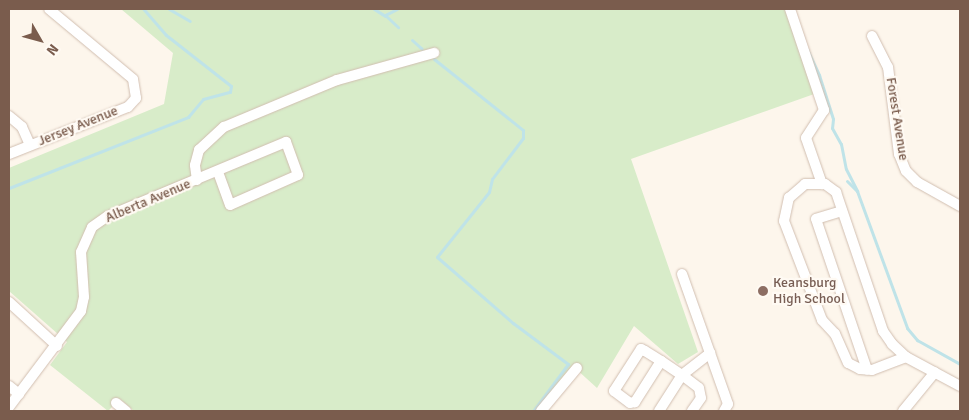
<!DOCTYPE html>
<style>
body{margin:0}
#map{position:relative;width:969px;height:420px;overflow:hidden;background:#fdf6ec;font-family:Signika,sans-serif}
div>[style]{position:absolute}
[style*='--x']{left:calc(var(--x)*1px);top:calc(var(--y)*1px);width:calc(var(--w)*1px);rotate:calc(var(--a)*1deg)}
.green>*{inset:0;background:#d8ecc9}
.stream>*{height:3px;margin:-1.5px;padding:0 1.5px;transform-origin:1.5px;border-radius:1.5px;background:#bfe3e8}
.roads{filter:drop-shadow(0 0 1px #d1beb0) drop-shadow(0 0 1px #d1beb0)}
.minor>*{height:10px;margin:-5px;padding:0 5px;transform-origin:5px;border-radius:5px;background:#fff}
.dots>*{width:14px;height:14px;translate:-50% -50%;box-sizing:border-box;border:2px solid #fffaf3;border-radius:50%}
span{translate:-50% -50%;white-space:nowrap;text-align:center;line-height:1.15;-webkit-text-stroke:4.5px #fffaf3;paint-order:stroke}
.street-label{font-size:14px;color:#7a5c4d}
.education-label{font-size:14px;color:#785e54}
.left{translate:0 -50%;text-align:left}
.frame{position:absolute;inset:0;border:10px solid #7a5c4d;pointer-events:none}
.north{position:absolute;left:15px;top:15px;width:50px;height:50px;-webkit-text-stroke:4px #fffaf3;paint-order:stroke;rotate:128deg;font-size:14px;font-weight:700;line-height:20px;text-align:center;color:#7a5c4d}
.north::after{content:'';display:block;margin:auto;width:18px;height:22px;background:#7a5c4d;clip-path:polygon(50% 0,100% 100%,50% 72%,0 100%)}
</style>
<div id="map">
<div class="green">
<i style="clip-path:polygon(121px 9px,787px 9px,817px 93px,631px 159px,698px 352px,678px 364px,634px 326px,597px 388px,575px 368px,537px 411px,134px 411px,120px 399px,108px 411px,50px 365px,67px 342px,9px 291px,9px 168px,164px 104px,173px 53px)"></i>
</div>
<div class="stream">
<i style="--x:169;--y:9;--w:24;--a:30"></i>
<i style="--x:374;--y:9;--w:13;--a:32"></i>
<i style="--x:397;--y:9;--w:13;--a:153"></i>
<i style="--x:385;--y:15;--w:18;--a:43"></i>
<i style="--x:412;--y:40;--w:13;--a:42"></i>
<i style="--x:807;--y:49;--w:29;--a:65"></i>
<i style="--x:819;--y:75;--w:46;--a:72.3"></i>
<i style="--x:833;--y:119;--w:9;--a:96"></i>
<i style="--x:832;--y:128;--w:18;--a:61"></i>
<i style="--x:841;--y:144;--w:25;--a:79"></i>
<i style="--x:846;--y:169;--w:25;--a:63"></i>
<i style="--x:434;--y:59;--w:114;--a:38.6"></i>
<i style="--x:523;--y:130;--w:8;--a:90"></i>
<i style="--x:523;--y:138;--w:51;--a:127.1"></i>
<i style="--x:492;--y:179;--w:13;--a:103"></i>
<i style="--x:489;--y:192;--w:83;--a:128.7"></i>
<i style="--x:437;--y:257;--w:101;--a:41"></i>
<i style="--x:513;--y:323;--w:69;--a:36.7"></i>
<i style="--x:568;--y:364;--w:59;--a:126.7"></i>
<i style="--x:847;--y:181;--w:14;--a:45"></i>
<i style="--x:857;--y:191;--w:146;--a:69.9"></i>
<i style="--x:907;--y:328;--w:16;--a:50"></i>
<i style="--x:917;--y:340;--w:49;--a:29.2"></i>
<i style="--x:9;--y:188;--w:193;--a:-21.6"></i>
<i style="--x:188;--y:117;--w:23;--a:-50"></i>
<i style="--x:203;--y:99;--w:28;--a:-15"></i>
<i style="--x:230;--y:92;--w:6;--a:-81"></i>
<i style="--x:231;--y:86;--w:83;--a:-141.9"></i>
<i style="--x:166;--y:35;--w:35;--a:-131"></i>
</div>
<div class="roads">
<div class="minor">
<i style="--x:790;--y:9;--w:107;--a:71.4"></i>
<i style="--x:824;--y:110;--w:33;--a:123"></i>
<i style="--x:806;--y:138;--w:49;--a:70.8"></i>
<i style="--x:872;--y:36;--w:35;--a:63"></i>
<i style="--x:888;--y:67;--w:88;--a:82.8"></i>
<i style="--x:899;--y:154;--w:18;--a:68"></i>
<i style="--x:906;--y:171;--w:16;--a:45"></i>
<i style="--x:917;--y:182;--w:49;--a:29.2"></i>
<i style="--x:9;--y:116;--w:17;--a:40"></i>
<i style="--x:22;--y:127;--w:20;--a:66"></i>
<i style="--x:9;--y:154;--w:128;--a:-21.6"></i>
<i style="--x:128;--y:107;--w:12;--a:-48"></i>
<i style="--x:136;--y:98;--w:19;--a:-99"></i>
<i style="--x:133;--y:79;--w:109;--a:-140.2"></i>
<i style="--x:197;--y:180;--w:15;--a:-98"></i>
<i style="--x:195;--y:165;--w:16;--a:-75"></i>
<i style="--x:199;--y:150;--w:34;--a:-43"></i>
<i style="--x:224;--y:127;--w:122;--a:-22.6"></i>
<i style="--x:337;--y:80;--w:101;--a:-15.6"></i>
<i style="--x:842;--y:211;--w:27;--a:163"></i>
<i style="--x:816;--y:219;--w:159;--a:71.3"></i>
<i style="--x:682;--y:274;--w:138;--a:70.5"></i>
<i style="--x:728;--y:404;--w:8;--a:120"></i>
<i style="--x:9;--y:302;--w:65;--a:42.5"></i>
<i style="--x:906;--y:357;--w:36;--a:159"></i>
<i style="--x:872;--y:370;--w:12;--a:-175"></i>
<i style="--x:860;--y:369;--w:13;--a:-153"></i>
<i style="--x:848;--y:363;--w:32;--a:-114"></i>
<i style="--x:835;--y:334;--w:19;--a:-133"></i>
<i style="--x:822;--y:320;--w:106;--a:-111"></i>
<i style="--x:784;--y:221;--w:24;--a:-78"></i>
<i style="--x:789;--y:198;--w:21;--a:-41"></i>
<i style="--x:805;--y:184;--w:20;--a:0"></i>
<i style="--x:825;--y:184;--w:14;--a:36"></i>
<i style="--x:836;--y:192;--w:147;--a:71.3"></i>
<i style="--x:883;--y:331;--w:16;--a:55"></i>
<i style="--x:892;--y:344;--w:19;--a:43"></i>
<i style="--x:906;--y:357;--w:61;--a:28.2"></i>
<i style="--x:661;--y:361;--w:49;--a:122.4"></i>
<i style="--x:635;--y:402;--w:5;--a:169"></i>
<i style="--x:630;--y:403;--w:20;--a:-143"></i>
<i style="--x:614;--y:391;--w:50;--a:-57.3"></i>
<i style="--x:641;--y:349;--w:4;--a:27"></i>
<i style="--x:645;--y:351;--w:19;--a:32"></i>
<i style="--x:661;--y:361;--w:25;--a:34"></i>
<i style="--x:682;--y:375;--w:21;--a:37"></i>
<i style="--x:699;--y:388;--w:10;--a:79"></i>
<i style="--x:701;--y:398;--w:16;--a:125"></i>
<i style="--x:9;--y:386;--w:13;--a:39"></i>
<i style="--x:116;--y:403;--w:13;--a:39"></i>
<i style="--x:9;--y:407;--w:120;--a:-53.1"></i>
<i style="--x:81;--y:311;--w:14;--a:-78"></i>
<i style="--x:84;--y:297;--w:45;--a:-93.8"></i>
<i style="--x:81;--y:252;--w:27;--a:-66"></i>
<i style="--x:92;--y:227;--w:19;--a:-35"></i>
<i style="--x:108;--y:216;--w:193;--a:-22.6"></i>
<i style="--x:286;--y:142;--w:35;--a:70"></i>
<i style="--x:298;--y:175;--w:74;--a:156.2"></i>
<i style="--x:230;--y:205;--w:35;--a:-110"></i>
<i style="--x:541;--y:411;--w:56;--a:-50.1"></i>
<i style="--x:659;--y:411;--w:43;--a:-57.4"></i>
<i style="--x:682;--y:375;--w:36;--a:-38"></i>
<i style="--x:903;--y:411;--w:50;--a:-50.6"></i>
</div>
</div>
<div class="dots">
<i style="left:763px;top:291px;background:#8d6e63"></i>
</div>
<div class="street-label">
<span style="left:897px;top:119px;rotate:81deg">Forest Avenue</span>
<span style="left:78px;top:126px;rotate:-22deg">Jersey Avenue</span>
<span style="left:148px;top:201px;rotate:-23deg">Alberta Avenue</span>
</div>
<div class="education-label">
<span class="left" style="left:773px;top:291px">Keansburg<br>High School</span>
</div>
<div class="frame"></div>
<div class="north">N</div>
</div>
